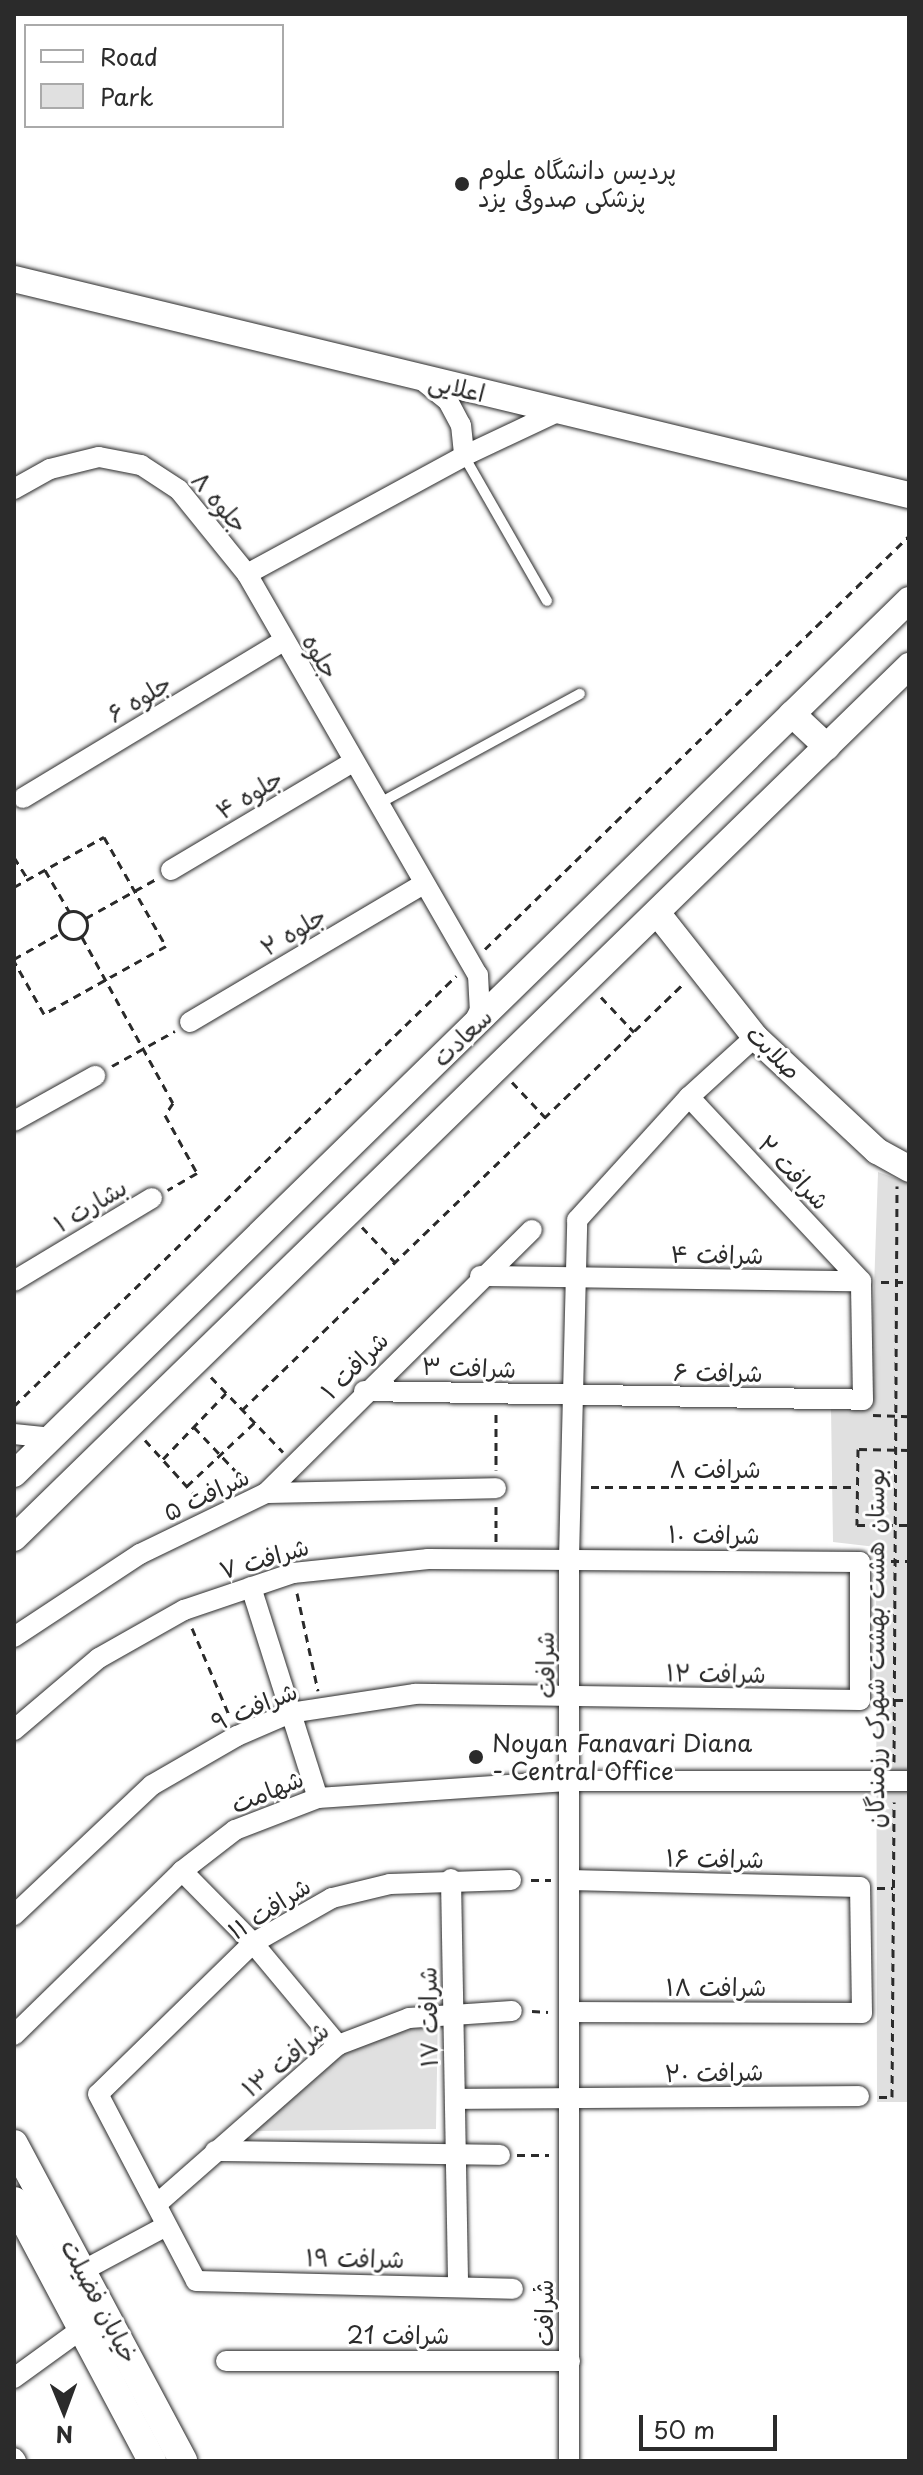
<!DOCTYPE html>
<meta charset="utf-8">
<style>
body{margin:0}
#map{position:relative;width:923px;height:2475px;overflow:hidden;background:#fff;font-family:"Playpen Sans","Playpen Sans Arabic",sans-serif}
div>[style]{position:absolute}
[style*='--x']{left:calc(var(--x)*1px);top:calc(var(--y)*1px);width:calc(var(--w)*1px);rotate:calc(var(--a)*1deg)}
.green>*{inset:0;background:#e0e0e0}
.path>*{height:3px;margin-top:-1.5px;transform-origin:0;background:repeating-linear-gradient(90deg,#2b2b2b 0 8px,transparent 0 14px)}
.path>.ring{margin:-1.5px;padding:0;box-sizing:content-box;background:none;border:3px solid #2b2b2b;border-radius:50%}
.roads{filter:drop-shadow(0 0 2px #2b2b2b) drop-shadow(0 0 2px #2b2b2b)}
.service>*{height:10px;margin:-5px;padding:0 5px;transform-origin:5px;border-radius:5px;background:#fff}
.minor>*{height:20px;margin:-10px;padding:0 10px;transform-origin:10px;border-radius:10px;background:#fff}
.tertiary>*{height:26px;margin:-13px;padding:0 13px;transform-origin:13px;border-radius:13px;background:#fff}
.secondary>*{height:28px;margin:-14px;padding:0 14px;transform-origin:14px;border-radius:14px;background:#fff}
.dots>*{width:22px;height:22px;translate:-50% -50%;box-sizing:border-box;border:4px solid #fff;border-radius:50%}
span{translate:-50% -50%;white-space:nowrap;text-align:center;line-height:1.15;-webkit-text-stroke:6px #fff;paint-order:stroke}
.poi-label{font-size:24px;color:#2b2b2b}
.left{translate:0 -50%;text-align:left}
.street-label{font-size:24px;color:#2b2b2b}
.frame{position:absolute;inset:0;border:16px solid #2b2b2b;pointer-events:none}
.legend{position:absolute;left:24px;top:24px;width:260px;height:104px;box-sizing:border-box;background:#fff;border:2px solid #aaa;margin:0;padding:10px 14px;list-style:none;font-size:24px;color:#2b2b2b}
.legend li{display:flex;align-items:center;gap:16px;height:40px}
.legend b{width:40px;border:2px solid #aaa}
.north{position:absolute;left:24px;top:2371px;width:80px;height:80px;-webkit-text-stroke:6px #fff;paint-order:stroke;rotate:179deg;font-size:22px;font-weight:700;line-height:32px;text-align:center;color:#2b2b2b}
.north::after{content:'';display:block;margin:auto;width:28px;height:36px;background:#2b2b2b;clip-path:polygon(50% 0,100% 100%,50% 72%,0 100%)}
.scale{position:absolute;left:639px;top:2415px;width:138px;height:36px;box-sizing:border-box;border:4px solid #2b2b2b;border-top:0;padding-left:10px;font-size:24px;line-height:28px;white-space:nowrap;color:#2b2b2b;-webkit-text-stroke:6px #fff;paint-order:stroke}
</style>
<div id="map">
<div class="green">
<i style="clip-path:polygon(878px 1172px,909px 1183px,909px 2102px,877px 2102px,876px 1547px,833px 1542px,831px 1408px,870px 1405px)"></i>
<i style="clip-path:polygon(438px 2009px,436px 2129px,255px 2131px,337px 2050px)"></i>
</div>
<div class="path">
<i style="--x:14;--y:857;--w:26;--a:58"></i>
<i style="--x:45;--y:870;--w:48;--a:59.7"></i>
<i style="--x:14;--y:887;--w:103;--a:-29.1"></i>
<i style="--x:104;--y:837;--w:125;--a:60.4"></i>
<i style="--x:166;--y:946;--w:140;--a:150.9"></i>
<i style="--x:44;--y:1014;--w:61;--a:-119.5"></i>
<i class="ring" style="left:59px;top:911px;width:25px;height:25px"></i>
<i style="--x:86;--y:918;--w:80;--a:-29.1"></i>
<i style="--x:82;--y:937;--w:189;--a:61.3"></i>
<i style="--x:173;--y:1103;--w:14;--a:124"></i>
<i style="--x:165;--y:1115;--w:66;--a:61.1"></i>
<i style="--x:197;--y:1173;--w:34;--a:150"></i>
<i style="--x:485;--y:949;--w:592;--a:-44.25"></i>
<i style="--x:14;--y:959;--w:55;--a:-29.4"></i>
<i style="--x:601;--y:997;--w:48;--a:46.7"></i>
<i style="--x:112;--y:1066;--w:72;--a:-29.1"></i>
<i style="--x:512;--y:1082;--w:48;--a:46.7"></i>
<i style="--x:362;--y:1227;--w:48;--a:46.7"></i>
<i style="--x:881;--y:1282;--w:28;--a:0"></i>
<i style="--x:211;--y:1377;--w:104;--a:46.2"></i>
<i style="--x:14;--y:1406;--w:617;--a:-44.21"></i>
<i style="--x:242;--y:1410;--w:613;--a:-44.01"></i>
<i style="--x:496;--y:1414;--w:56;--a:90"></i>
<i style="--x:873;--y:1415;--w:36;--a:2"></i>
<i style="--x:194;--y:1427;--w:76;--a:46.6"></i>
<i style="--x:145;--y:1440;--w:85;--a:47.9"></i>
<i style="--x:909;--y:1450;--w:51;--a:-178.9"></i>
<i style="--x:858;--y:1449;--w:76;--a:90.8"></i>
<i style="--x:857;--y:1525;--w:52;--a:0"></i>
<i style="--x:163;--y:1459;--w:91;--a:-46.3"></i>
<i style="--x:187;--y:1486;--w:92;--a:-43.2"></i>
<i style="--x:591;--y:1487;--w:266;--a:0"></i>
<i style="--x:496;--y:1506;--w:36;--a:90"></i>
<i style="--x:877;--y:1561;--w:32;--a:0"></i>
<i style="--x:297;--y:1593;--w:100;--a:77.9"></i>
<i style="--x:192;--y:1628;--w:97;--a:66.9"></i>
<i style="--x:881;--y:1700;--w:28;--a:0"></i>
<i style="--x:894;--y:1762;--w:576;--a:-89.7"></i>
<i style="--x:531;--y:1880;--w:20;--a:0"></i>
<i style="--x:877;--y:1888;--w:16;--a:0"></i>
<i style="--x:532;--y:2011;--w:16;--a:4"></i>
<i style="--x:879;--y:2097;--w:13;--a:0"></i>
<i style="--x:892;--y:2097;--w:295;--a:-89.6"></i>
<i style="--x:517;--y:2155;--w:32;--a:0"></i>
<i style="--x:533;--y:2289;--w:17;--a:0"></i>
</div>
<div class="roads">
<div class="service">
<i style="--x:464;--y:456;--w:167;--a:60.2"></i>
<i style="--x:378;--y:804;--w:230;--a:-28.6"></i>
</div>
<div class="minor">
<i style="--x:422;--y:380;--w:33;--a:39"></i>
<i style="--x:448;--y:401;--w:27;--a:62"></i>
<i style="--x:461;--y:425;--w:31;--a:84"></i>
<i style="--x:14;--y:489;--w:41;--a:-29.1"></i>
<i style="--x:50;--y:469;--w:50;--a:-13.8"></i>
<i style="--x:99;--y:457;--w:43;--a:10.8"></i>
<i style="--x:141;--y:465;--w:45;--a:33.3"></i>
<i style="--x:179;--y:490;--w:108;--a:51"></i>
<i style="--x:247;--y:574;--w:463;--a:60.1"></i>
<i style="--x:478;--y:975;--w:35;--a:87"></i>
<i style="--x:480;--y:1010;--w:16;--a:117"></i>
<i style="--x:247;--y:574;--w:247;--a:-28.5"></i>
<i style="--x:464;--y:456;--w:105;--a:-25.3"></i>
<i style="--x:23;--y:798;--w:302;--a:-31.1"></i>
<i style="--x:171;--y:870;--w:212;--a:-30.7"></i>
<i style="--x:190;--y:1022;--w:269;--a:-30.6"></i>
<i style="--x:689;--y:1097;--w:252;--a:46.9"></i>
<i style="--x:14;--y:1121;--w:93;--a:-29.1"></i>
<i style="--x:480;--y:1276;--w:381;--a:0.8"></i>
<i style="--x:14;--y:1281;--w:161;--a:-31"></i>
<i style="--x:364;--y:1391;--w:499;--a:1"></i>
<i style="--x:863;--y:1400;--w:119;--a:-91"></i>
<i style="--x:14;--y:1434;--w:36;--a:6"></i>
<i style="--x:266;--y:1493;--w:374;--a:-44.7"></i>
<i style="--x:251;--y:1587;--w:221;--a:72.4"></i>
<i style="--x:14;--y:1637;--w:151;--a:-33.4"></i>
<i style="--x:140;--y:1554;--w:140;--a:-25.8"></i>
<i style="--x:266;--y:1493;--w:230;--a:-1.2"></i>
<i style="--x:14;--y:1730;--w:111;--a:-40.3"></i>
<i style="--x:99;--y:1658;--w:98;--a:-29.5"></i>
<i style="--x:184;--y:1610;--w:115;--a:-18.7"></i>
<i style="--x:293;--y:1573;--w:136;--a:-5.9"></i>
<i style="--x:428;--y:1559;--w:432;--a:0.4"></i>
<i style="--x:860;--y:1562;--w:138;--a:90"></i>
<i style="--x:860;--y:1700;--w:445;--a:-179.2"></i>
<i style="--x:415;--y:1694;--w:126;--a:171.4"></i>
<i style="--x:290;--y:1713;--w:58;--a:156.5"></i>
<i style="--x:237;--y:1736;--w:98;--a:150"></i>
<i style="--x:152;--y:1785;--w:190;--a:136.7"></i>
<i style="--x:182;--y:1871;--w:101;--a:45.4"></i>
<i style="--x:253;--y:1943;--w:133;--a:50.2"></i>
<i style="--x:451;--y:1879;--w:407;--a:89"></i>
<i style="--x:511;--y:1880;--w:121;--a:178.1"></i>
<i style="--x:390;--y:1884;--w:60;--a:166.4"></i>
<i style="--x:332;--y:1898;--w:91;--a:150.3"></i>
<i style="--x:253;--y:1943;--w:216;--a:135.7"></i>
<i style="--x:98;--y:2094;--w:211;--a:62.3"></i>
<i style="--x:196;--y:2281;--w:317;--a:1.4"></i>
<i style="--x:569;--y:2012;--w:293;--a:0.2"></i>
<i style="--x:862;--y:2013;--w:126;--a:-90.9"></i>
<i style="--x:860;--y:1887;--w:291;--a:-178.6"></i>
<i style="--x:14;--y:2035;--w:235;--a:-44.3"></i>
<i style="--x:182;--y:1871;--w:67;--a:-37.7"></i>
<i style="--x:235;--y:1830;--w:89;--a:-21.1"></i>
<i style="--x:318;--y:1798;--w:253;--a:-3.9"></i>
<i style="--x:570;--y:1781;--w:339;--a:0"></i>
<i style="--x:455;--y:2099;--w:404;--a:-0.4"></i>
<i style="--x:215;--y:2151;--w:285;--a:0.8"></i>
<i style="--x:157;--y:2204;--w:241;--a:-41.3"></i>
<i style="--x:338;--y:2045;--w:76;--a:-20.8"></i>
<i style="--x:409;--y:2018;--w:103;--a:-3.9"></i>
<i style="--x:84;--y:2270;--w:93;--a:-28.2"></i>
<i style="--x:226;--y:2361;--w:344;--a:0"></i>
<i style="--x:14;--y:2378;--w:82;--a:-36"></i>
<i style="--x:14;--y:2458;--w:4;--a:56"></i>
<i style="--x:569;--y:2461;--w:903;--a:-90"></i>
<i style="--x:569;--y:1558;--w:338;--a:-88.6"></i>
<i style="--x:577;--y:1220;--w:166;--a:-47.7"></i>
<i style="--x:689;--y:1097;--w:89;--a:-42.3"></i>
</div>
<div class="tertiary">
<i style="--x:14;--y:279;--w:921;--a:13.57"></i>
<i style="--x:792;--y:714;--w:48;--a:43.3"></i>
<i style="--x:658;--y:914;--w:157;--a:51.7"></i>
<i style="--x:755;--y:1037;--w:167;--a:43.1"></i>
<i style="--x:877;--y:1151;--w:37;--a:29"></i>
<i style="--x:14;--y:1474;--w:1251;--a:-44.32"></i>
<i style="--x:14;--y:1538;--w:1250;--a:-44.25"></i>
</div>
<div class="secondary">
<i style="--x:14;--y:2144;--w:359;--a:61.9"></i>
<i style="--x:14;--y:2201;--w:294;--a:62"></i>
</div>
</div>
<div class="dots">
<i style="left:462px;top:184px;background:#2b2b2b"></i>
<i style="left:476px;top:1757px;background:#2b2b2b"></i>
</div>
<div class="poi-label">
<span class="left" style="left:478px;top:184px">پردیس دانشگاه علوم<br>پزشکی صدوقی یزد</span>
<span class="left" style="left:492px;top:1757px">Noyan Fanavari Diana<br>- Central Office</span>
</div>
<div class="street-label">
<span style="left:457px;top:387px;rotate:13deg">اعلایی</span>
<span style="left:220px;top:502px;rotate:49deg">جلوه ۸</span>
<span style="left:321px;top:656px;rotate:59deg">جلوه</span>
<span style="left:139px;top:698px;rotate:-31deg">جلوه ۶</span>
<span style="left:249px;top:794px;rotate:-31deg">جلوه ۴</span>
<span style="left:293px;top:931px;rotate:-31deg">جلوه ۲</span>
<span style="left:462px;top:1037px;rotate:-44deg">سعادت</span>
<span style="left:774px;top:1052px;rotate:45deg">صلابت</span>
<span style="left:794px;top:1172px;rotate:47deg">شرافت ۲</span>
<span style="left:90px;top:1205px;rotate:-31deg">بشارت ۱</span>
<span style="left:717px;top:1254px;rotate:1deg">شرافت ۴</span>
<span style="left:354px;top:1365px;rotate:-45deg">شرافت ۱</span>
<span style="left:469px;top:1367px;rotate:2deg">شرافت ۳</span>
<span style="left:718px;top:1372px;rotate:1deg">شرافت ۶</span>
<span style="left:715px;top:1469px">شرافت ۸</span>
<span style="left:206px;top:1494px;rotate:-25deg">شرافت ۵</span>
<span style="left:714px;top:1534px;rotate:1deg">شرافت ۱۰</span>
<span style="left:264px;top:1558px;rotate:-16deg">شرافت ۷</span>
<span style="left:875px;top:1648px;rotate:-90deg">بوستان هشت بهشت شهرک رزمندگان</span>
<span style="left:545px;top:1665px;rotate:-91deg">شرافت</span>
<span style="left:716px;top:1673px;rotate:1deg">شرافت ۱۲</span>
<span style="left:254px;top:1706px;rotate:-22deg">شرافت ۹</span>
<span style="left:267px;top:1791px;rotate:-22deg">شهامت</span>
<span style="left:715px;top:1858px;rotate:1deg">شرافت ۱۶</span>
<span style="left:269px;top:1908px;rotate:-33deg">شرافت ۱۱</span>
<span style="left:716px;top:1987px">شرافت ۱۸</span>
<span style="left:428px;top:2017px;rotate:-91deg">شرافت ۱۷</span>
<span style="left:285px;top:2059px;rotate:-39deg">شرافت ۱۳</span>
<span style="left:714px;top:2072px;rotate:-1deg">شرافت ۲۰</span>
<span style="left:355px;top:2258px;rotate:1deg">شرافت ۱۹</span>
<span style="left:100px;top:2301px;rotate:62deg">خیابان فضیلت</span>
<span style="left:544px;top:2313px;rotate:-90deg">شرافت</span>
<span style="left:398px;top:2335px">شرافت 21</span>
</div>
<div class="frame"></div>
<ul class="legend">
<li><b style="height:10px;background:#fff"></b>Road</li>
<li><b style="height:22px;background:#e0e0e0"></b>Park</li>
</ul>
<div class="north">N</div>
<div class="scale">50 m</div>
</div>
